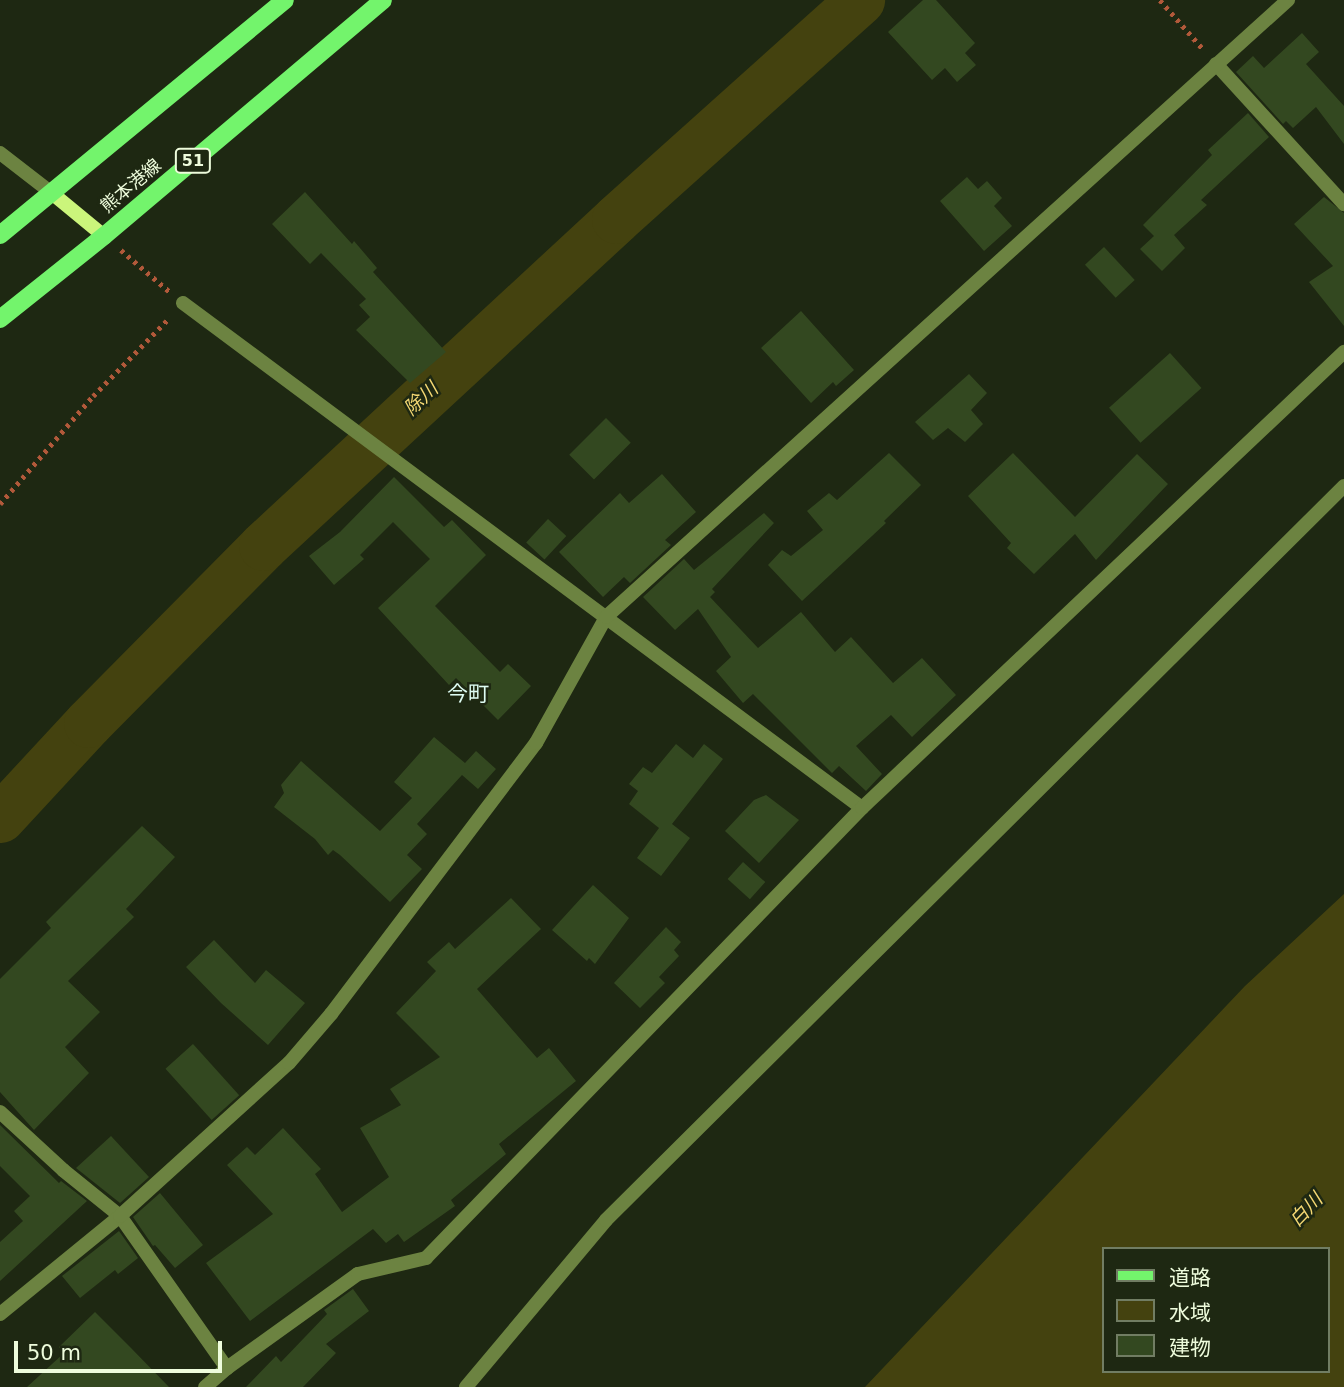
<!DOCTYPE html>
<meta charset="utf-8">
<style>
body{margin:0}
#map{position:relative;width:1344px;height:1387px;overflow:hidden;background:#1e2812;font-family:"DejaVu Sans","Noto Sans JP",sans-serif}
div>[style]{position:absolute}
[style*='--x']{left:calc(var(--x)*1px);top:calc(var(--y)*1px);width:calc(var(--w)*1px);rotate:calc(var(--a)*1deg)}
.water>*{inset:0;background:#44420f}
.river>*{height:49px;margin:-24.5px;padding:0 24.5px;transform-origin:24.5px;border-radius:24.5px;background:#44420f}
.building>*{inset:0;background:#334820;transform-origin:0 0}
.path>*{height:4.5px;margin-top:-2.25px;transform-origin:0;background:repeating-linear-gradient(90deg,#b2593a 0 3.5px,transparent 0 8.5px)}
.street>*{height:14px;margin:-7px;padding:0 7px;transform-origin:7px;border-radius:7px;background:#6c8341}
.secondary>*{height:14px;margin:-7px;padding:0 7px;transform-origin:7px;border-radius:7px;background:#cbf57b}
.primary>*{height:18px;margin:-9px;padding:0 9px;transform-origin:9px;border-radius:9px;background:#73f46c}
span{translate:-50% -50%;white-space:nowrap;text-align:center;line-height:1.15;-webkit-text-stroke:5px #1e2812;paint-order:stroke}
.shield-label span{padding:2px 5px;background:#1e2812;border:2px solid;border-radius:5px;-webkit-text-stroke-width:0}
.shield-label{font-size:16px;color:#eefcdc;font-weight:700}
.street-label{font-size:18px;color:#eefcdc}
.water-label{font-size:19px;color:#f4d873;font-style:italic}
.quarter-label{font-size:21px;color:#defcf3}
.legend{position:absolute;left:1102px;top:1247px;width:228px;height:126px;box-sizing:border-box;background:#1e2812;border:2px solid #717d63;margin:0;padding:9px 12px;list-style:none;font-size:21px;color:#eefcdc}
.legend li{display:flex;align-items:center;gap:14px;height:35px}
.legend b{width:35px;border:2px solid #717d63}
.scale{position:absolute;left:14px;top:1341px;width:208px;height:32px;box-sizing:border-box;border:4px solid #eefcdc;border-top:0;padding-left:9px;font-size:21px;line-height:24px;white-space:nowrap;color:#eefcdc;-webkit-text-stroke:5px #1e2812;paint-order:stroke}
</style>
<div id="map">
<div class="water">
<i style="clip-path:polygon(evenodd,1344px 894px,1344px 1387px,865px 1387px,1245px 986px,1344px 894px,1104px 1249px,1328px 1249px,1328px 1371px,1104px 1371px,1104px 1249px)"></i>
</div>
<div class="river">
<i style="--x:0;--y:818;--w:129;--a:-47.2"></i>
<i style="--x:88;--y:723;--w:249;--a:-45.3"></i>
<i style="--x:263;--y:546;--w:481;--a:-42.8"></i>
<i style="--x:616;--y:219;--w:328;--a:-41.9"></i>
</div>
<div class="building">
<i style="clip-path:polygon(923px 0,936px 0,975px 43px,965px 53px,976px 65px,957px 82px,945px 68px,932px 80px,888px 32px)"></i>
<i style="clip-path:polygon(1302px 33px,1319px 52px,1306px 64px,1344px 106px,1344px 144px,1316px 107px,1293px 128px,1286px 121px,1283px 124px,1236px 72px,1253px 56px,1264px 68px)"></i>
<i style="clip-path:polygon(1248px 113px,1269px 137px,1201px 200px,1207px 205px,1174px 235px,1185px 248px,1162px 271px,1140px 249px,1154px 236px,1143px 225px,1212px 155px,1208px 150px)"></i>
<i style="clip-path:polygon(967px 177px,978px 189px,987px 181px,1002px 198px,994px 206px,1012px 226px,984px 251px,940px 201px)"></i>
<i style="clip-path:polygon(305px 192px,352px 244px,354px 241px,377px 268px,373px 272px,446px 352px,410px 383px,356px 330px,370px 317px,359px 305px,366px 299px,321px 253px,310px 264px,272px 224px)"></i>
<i style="clip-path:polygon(1324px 197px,1344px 213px,1344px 326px,1309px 282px,1333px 266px,1294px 224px)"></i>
<i style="left:1104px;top:247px;width:45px;height:26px;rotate:47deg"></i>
<i style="clip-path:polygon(801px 311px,854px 370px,836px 386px,833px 382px,811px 403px,761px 348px)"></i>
<i style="left:1170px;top:353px;width:47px;height:82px;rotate:48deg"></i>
<i style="clip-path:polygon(969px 374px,987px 393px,971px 410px,983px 424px,965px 442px,948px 428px,933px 440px,915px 422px)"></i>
<i style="left:606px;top:418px;width:35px;height:52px;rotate:45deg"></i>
<i style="clip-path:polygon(889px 453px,921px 485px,884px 521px,886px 523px,802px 601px,768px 565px,782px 550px,791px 556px,823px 530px,807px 511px,829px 493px,837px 500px)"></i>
<i style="clip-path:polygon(1013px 453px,1075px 517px,1137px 454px,1168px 484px,1096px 560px,1075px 534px,1034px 574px,1007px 548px,1011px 543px,968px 496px)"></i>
<i style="clip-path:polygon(662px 474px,696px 512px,665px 540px,671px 545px,630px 583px,624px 577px,603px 597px,559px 552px,620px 493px,629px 503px)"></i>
<i style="clip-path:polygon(394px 477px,444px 527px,452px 520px,486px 555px,435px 606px,500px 672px,508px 664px,531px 686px,498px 720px,456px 678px,449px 685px,378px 608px,430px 559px,393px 522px,360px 555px,364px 559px,334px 585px,309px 556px,340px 532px)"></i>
<i style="clip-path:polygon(764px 513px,774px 523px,712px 589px,715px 592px,710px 597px,758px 648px,801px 612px,835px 652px,851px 637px,893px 683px,922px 658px,956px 695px,912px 737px,891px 715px,856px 746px,882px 774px,866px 791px,839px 766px,832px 773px,753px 694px,743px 703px,716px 671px,731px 657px,698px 609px,675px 630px,643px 597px,684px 559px,694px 570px)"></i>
<i style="left:548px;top:519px;width:25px;height:32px;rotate:43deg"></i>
<i style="clip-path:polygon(434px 737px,465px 763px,476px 751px,496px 769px,478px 789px,462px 775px,417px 824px,427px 834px,407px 855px,422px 869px,390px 902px,340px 855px,333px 850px,328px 855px,315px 839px,274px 807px,284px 793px,281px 785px,301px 761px,380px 831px,412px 798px,394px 782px)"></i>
<i style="clip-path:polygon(676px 744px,693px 758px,704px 744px,723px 759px,672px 824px,690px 838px,661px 876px,637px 858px,659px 828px,629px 804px,638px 791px,629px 784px,643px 767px,652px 773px)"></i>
<i style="clip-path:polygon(766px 795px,799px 820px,759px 863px,725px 831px,754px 800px)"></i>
<i style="clip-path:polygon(142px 826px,175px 857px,126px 909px,134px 917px,68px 981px,100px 1012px,65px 1047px,89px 1073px,34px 1130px,0 1092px,0 979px,51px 928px,46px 922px)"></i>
<i style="left:743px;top:862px;width:30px;height:23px;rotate:42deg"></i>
<i style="clip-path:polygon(593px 885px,629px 918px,595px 964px,589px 958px,587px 961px,552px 930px)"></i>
<i style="clip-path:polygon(511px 898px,541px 929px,477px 989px,537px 1058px,549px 1048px,576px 1081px,499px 1144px,506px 1154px,451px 1200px,455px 1206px,404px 1242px,398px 1234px,386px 1243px,373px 1229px,250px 1321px,206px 1263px,273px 1214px,227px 1165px,247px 1147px,255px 1155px,283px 1128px,321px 1169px,315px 1174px,342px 1212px,389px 1177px,360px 1128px,401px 1105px,390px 1089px,440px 1057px,396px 1013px,436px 971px,427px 962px,449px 942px,455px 949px)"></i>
<i style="clip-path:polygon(666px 927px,681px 942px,674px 950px,679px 956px,659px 977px,665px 983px,640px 1008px,614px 983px)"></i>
<i style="clip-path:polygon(214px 940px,255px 983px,266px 970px,305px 1003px,268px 1045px,221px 1003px,186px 967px)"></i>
<i style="left:193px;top:1044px;width:69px;height:37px;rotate:48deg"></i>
<i style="clip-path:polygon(0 1125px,59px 1183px,61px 1181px,87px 1201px,0 1281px,0 1242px,23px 1221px,14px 1211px,30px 1196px,0 1166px)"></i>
<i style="clip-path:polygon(111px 1136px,149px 1177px,120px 1203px,76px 1168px)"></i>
<i style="clip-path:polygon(160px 1193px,203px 1245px,175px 1268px,155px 1245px,153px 1246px,133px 1217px)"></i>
<i style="clip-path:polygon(119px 1231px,138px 1258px,118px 1274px,115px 1270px,80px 1298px,62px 1276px)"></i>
<i style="clip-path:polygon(353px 1289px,369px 1311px,326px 1344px,336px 1353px,303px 1387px,246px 1387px,276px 1356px,281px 1362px,327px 1314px,324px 1310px)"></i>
<i style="clip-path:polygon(95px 1312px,132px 1349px,169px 1387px,27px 1387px,64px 1353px,59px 1347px)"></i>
</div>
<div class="path">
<i style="--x:1160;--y:0;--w:67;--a:48.7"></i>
<i style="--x:121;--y:250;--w:65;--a:40.6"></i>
<i style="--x:0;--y:504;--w:143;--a:-49.3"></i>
<i style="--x:93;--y:396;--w:110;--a:-45.7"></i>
</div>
<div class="street">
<i style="--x:1216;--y:64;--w:190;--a:47.6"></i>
<i style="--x:0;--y:153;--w:67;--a:37.7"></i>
<i style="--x:183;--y:303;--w:846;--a:36.64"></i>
<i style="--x:0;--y:1112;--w:86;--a:42.6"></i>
<i style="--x:63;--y:1170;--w:73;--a:38.9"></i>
<i style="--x:120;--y:1216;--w:186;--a:54.9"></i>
<i style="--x:227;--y:1368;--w:29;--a:139"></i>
<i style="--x:0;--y:1314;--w:155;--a:-39.2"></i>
<i style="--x:120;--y:1216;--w:228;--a:-42.2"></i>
<i style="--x:289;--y:1063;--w:65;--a:-49.4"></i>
<i style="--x:331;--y:1014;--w:340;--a:-52.9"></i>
<i style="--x:536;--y:743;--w:144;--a:-60.9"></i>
<i style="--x:606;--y:617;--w:920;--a:-42.14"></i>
<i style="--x:227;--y:1368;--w:161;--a:-35.7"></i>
<i style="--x:358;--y:1274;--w:70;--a:-13.2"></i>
<i style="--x:426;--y:1258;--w:627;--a:-45.91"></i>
<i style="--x:862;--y:808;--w:664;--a:-43.41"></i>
<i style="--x:466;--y:1387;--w:218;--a:-50"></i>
<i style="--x:606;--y:1220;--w:1041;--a:-44.84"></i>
</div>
<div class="secondary">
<i style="--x:53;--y:194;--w:66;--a:39.5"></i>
</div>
<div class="primary">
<i style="--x:0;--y:235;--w:369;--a:-39.5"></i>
<i style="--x:0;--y:319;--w:133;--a:-38.6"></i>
<i style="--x:104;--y:236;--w:365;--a:-40.2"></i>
</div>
<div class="shield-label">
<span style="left:193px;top:161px">51</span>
</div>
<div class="street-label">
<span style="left:131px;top:186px;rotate:-40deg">熊本港線</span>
</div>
<div class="water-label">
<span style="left:421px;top:399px;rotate:-43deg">除川</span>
<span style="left:1306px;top:1210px;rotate:-46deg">白川</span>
</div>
<div class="quarter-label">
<span style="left:468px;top:694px">今町</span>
</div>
<ul class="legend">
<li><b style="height:9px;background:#73f46c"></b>道路</li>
<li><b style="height:19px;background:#44420f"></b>水域</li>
<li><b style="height:19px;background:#334820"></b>建物</li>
</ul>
<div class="scale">50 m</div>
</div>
